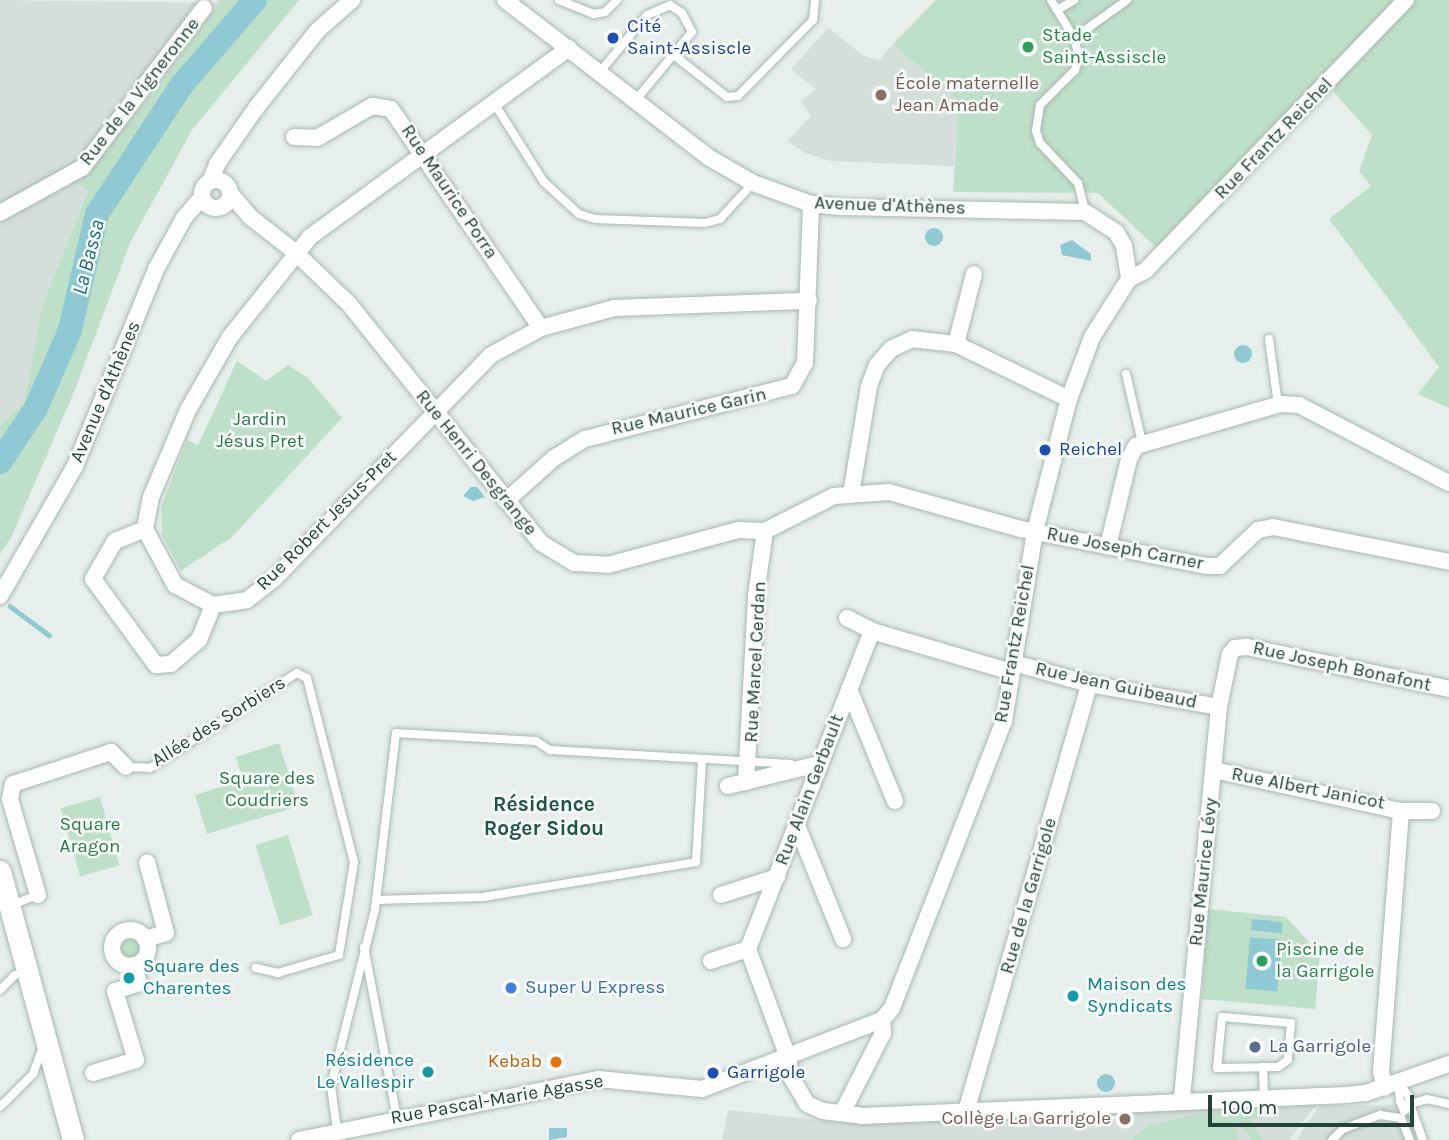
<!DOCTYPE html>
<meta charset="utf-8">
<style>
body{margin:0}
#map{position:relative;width:1449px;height:1140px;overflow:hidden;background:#e6efeb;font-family:Karla,sans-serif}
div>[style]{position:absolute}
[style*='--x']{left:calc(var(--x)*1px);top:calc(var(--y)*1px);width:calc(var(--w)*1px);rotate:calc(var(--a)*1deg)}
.built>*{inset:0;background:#d4dfda}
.green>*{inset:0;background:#bfe0c8;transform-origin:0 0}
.round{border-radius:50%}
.water>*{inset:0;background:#8ec9d4;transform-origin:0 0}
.stream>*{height:4.5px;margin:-2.25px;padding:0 2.25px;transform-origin:2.25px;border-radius:2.25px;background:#8ec9d4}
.river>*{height:24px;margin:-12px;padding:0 12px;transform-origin:12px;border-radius:12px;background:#8ec9d4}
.roads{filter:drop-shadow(0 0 2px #a8b8b2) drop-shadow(0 0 2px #a8b8b2)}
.lane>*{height:8px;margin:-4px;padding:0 4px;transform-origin:4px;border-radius:4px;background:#fff}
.street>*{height:16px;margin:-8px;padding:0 8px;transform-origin:8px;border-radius:8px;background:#fff}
.street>.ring{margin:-8px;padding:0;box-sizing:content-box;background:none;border:16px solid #fff;border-radius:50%}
.secondary>*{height:21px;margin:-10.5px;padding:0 10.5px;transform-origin:10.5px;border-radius:10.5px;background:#fff}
.dots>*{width:19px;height:19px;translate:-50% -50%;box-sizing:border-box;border:4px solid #f7fbf9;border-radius:50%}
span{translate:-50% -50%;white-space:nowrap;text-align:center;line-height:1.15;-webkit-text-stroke:5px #f7fbf9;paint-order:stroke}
.transit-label{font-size:19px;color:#164399}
.left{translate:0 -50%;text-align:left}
.leisure-label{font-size:19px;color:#27864d}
.education-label{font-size:19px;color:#785e54}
.right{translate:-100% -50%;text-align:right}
.street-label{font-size:19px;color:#24423a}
.park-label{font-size:19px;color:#2d7a4b}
.culture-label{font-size:19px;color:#0d838f}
.shop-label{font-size:19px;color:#366cbe}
.service-label{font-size:19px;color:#4e5e75}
.food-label{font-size:19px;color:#c56008}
.water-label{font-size:21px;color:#1c6f80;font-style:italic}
.neighbourhood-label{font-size:21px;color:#1f5548;font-weight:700}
.scale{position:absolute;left:1208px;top:1095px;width:206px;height:32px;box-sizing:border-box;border:4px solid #24423a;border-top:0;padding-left:9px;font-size:21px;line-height:24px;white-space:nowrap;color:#24423a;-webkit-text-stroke:5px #f7fbf9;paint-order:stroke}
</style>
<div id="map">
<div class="built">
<i style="clip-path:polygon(0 0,219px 3px,153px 94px,78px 181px,88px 190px,42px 306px,24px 402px,0 425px)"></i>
<i style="clip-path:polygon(828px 28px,864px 56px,879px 60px,893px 44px,959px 101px,954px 166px,831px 161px,805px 153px,787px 141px,811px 116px,801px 101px,816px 89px,791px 69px)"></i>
<i style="clip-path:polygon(1317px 1104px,1289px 1140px,722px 1140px,728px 1110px,852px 1124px)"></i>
<i style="clip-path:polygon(1395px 1105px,1407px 1106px,1416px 1140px,1296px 1140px,1319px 1106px)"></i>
</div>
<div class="green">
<i style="clip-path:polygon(216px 0,299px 0,192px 130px,130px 243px,74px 392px,11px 538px,0 553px,0 425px,24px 402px,42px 306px,88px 191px,78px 181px,153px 94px,219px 3px)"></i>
<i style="clip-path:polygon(936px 0,1449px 0,1449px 408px,1418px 394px,1439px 367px,1329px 219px,1371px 186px,1359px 171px,1372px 135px,1332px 90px,1167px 258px,1098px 193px,953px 192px,959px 101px,893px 44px)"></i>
<i style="clip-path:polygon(237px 361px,266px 381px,288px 365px,308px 378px,342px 418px,232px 537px,181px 571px,162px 535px,161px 507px,187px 440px,198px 445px)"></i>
<i style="clip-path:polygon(279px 743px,299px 806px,207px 834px,195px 795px,243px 780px,236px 757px)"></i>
<i style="left:100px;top:797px;width:71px;height:41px;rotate:74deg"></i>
<i style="left:288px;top:835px;width:84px;height:34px;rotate:73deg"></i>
<i style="clip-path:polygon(1208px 909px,1286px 917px,1320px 954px,1315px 1009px,1202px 999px)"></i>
<i class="round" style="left:117px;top:935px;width:26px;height:26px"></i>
<i style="clip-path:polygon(1257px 1108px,1260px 1116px,1250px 1119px,1262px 1140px,1253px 1140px,1236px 1122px,1238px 1140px,1130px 1140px,1149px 1125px,1209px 1112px)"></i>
</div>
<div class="water">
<i class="round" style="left:925px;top:228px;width:18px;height:18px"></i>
<i style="clip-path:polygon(1072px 240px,1091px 254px,1091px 261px,1062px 255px,1060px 245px)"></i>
<i class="round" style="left:1234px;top:345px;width:18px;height:18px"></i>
<i style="clip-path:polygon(471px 487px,477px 487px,485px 497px,473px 501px,463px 496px)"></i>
<i style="left:1252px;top:919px;width:31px;height:11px;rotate:6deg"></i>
<i style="left:1250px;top:937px;width:32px;height:52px;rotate:5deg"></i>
<i class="round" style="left:1097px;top:1074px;width:18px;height:18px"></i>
<i style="clip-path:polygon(549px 1128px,567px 1128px,567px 1137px,549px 1140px)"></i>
</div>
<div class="stream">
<i style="--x:10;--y:606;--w:49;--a:36.6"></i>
</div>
<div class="river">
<i style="--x:0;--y:462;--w:65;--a:-56.3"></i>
<i style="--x:36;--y:408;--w:85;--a:-66.4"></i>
<i style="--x:70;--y:330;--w:119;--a:-76.9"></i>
<i style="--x:97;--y:214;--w:153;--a:-56.7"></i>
<i style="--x:181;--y:86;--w:113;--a:-49.3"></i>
</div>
<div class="roads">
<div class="lane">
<i style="--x:559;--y:0;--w:38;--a:22"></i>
<i style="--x:594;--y:14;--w:11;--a:-10"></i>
<i style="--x:605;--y:12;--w:17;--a:-45"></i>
<i style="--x:1051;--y:0;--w:44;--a:58.8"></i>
<i style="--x:1074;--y:38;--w:20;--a:75"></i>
<i style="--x:1079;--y:57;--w:14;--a:107"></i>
<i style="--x:1075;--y:70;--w:49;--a:135"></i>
<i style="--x:1040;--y:105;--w:26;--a:99"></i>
<i style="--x:1036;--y:131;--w:13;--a:72"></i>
<i style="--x:1040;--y:143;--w:55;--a:46.5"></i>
<i style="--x:1078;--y:183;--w:30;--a:76"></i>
<i style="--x:1057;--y:10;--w:20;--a:-30"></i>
<i style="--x:1074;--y:38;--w:65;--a:-35.6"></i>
<i style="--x:675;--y:56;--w:66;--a:38.3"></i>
<i style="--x:727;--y:97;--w:11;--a:-5"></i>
<i style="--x:738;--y:96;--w:107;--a:-45.4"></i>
<i style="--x:813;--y:20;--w:20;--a:-84"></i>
<i style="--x:599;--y:73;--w:75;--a:-50.4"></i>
<i style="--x:647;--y:15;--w:25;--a:-23"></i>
<i style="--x:670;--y:5;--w:14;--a:34"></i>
<i style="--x:682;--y:13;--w:21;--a:62"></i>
<i style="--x:692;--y:32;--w:89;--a:129.6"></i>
<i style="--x:494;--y:103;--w:93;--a:57.7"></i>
<i style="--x:544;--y:182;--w:47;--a:42.4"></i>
<i style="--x:579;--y:214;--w:17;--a:17"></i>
<i style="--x:595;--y:219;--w:110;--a:2.1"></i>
<i style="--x:705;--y:223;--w:16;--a:-15"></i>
<i style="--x:720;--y:219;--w:49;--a:-47.5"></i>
<i style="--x:1269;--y:339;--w:67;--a:82.2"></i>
<i style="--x:1126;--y:374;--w:70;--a:76.8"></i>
<i style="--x:126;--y:767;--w:24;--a:2"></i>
<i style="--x:150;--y:768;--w:175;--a:-32.9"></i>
<i style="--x:297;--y:673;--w:11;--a:27"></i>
<i style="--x:307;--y:678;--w:190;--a:75.7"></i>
<i style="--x:354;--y:862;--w:94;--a:99.2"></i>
<i style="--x:339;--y:955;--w:64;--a:163.6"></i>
<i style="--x:278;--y:973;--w:23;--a:-167"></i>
<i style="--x:376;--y:900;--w:107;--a:-1.6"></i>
<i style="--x:483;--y:897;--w:216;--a:-9.3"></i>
<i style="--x:696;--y:862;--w:101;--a:-86.6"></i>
<i style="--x:9;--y:906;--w:31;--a:-21"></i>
<i style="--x:364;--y:947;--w:174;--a:79.1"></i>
<i style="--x:0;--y:990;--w:21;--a:-45"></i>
<i style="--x:1222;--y:1017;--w:69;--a:5"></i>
<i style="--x:1291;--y:1023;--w:37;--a:95"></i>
<i style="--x:1288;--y:1060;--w:12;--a:145"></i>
<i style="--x:1278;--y:1067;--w:61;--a:179.1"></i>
<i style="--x:1217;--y:1068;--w:51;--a:-84.4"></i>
<i style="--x:1263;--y:1067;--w:30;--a:88"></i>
<i style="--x:1398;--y:1082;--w:20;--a:53"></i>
<i style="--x:1410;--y:1098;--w:14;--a:115"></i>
<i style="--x:1404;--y:1111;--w:11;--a:-112"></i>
<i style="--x:1400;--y:1101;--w:19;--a:-96"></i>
<i style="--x:0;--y:1107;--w:47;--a:-45"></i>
<i style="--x:33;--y:1074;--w:27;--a:-70"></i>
<i style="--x:337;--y:1130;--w:44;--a:-97.8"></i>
<i style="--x:331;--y:1086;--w:182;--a:-76"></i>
<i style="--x:375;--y:909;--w:177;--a:-83.2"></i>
<i style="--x:396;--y:733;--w:140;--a:3.3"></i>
<i style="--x:536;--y:741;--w:17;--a:33"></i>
<i style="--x:550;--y:750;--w:241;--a:3.3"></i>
<i style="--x:1332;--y:1140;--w:16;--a:-45"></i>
<i style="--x:1343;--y:1129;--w:40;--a:-21"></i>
<i style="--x:1380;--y:1115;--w:21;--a:8"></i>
<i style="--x:1401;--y:1118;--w:24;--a:68"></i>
<i style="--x:1423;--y:1140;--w:38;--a:-110"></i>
<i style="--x:1410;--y:1104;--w:18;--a:-16"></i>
<i style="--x:1427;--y:1099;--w:23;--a:13"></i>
</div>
<div class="street">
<i style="--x:505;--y:0;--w:257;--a:37.7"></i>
<i style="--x:708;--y:157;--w:52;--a:30"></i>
<i style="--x:753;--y:183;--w:62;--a:19.9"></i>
<i style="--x:811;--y:204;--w:31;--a:6"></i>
<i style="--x:842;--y:207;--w:243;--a:1.2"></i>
<i style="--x:1085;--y:212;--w:37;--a:33"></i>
<i style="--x:1116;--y:232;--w:16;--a:60"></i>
<i style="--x:1124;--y:246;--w:33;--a:81"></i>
<i style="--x:569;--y:48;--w:321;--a:143.9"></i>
<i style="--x:310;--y:237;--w:128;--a:128.7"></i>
<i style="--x:230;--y:337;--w:84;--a:119.9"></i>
<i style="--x:188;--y:410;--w:95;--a:113"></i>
<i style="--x:151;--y:497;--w:33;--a:101"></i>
<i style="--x:145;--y:529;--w:64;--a:61.8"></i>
<i style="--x:175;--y:585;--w:43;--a:27.8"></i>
<i style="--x:213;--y:605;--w:34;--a:-8"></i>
<i style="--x:247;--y:600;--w:33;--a:-38"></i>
<i style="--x:273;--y:580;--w:313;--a:-45.9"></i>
<i style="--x:491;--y:355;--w:57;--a:-28.4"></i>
<i style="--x:541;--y:328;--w:76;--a:-15.3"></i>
<i style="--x:614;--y:308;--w:195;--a:-2.1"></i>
<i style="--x:294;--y:137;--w:23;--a:2"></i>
<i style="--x:317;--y:138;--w:64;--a:-30.2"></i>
<i style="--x:372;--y:106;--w:19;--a:9"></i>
<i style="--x:391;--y:109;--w:265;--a:55.6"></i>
<i class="ring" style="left:202px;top:180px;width:12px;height:12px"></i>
<i style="--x:211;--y:180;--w:17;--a:-69"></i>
<i style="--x:217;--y:164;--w:68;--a:-55.1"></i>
<i style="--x:256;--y:108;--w:98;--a:-51.6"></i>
<i style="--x:317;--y:31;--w:47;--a:-41.5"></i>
<i style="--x:230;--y:193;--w:30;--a:50"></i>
<i style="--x:249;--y:216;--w:58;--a:38"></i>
<i style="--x:295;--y:252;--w:75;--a:43.9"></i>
<i style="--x:349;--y:304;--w:307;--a:51.2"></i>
<i style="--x:541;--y:543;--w:39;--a:31"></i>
<i style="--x:574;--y:563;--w:34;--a:3"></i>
<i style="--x:608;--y:565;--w:136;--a:-15"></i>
<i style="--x:739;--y:530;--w:26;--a:2"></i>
<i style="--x:0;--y:213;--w:94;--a:-28.8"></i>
<i style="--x:82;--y:168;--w:201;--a:-52.7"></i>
<i style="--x:956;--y:344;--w:72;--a:-75.6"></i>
<i style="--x:851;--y:494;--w:109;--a:-80.5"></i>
<i style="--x:869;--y:386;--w:22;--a:-69"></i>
<i style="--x:877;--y:365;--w:21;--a:-49"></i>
<i style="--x:891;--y:349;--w:23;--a:-25"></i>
<i style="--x:912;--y:339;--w:44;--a:6.5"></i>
<i style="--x:956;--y:344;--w:126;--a:26"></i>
<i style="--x:506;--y:501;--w:64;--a:-41.9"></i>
<i style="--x:554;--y:458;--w:36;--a:-32"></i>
<i style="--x:585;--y:439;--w:214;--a:-14.4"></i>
<i style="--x:792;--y:386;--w:26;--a:-61"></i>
<i style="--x:805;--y:363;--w:159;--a:-87.8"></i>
<i style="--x:145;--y:529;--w:32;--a:158"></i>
<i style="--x:115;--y:541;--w:44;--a:120.1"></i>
<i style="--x:93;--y:579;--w:107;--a:53.8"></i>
<i style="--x:156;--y:665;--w:15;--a:-4"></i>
<i style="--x:171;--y:664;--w:37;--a:-41"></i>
<i style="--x:199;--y:640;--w:38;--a:-68"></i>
<i style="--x:1108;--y:546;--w:89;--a:-76.4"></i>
<i style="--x:1129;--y:459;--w:15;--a:-62"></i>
<i style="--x:1136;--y:446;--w:151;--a:-16.2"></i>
<i style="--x:1281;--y:404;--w:18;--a:3"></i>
<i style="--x:1299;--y:405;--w:169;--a:27.5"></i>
<i style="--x:0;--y:596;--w:150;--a:-60"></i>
<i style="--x:75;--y:466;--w:213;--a:-67.6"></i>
<i style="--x:156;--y:269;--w:58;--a:-61.2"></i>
<i style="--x:184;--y:218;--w:28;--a:-49"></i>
<i style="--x:847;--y:618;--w:28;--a:27"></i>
<i style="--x:872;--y:631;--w:145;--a:16.4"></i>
<i style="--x:872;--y:631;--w:341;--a:111.3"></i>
<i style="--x:748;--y:949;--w:115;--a:69.7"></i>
<i style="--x:788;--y:1057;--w:20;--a:81"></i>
<i style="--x:791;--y:1077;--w:31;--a:59"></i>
<i style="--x:807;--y:1104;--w:17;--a:24"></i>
<i style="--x:823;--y:1111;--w:39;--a:7"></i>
<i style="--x:862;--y:1116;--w:484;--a:-2.5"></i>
<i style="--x:1346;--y:1095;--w:20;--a:-6"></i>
<i style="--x:1366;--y:1093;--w:88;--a:-19.3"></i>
<i style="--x:1014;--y:663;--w:78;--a:15.6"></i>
<i style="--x:1089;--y:684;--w:132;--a:10"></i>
<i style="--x:849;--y:689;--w:121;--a:67.7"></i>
<i style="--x:1214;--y:770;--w:191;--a:12.4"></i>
<i style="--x:1401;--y:811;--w:262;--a:94.4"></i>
<i style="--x:1381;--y:1072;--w:16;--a:75"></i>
<i style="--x:746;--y:782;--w:187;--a:-86.9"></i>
<i style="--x:756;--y:595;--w:65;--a:-82"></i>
<i style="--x:765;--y:531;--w:77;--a:-26.9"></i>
<i style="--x:834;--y:496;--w:55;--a:-4.2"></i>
<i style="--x:889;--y:492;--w:137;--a:15.7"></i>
<i style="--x:1021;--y:529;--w:190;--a:11.3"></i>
<i style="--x:1207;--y:566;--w:13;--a:0"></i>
<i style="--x:1220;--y:566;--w:52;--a:-43.5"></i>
<i style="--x:1258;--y:530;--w:15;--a:-11"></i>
<i style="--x:1273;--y:527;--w:179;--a:11.2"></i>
<i style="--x:728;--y:786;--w:93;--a:-13.7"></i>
<i style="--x:1401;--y:811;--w:31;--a:0"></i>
<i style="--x:798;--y:828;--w:120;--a:67.9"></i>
<i style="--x:38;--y:895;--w:100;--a:-106.3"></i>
<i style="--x:10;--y:799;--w:15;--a:-79"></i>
<i style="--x:13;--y:784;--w:103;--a:-18.1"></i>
<i style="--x:111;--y:752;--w:21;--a:45"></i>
<i style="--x:721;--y:895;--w:59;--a:-17.8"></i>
<i class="ring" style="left:112px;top:930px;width:20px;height:20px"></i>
<i style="--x:145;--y:939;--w:22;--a:-16"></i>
<i style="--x:166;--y:933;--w:73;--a:-105"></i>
<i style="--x:711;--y:961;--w:39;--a:-18"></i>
<i style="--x:93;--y:1073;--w:45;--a:-16.8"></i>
<i style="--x:136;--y:1060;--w:72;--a:-106.9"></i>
<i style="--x:115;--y:991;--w:25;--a:-18"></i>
<i style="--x:139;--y:983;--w:19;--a:-108"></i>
<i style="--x:1182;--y:1098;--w:393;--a:-84.6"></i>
<i style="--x:1219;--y:707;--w:54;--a:-78.3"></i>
<i style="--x:1230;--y:654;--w:8;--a:-50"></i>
<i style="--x:1235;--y:648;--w:12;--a:-5"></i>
<i style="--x:1247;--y:647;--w:206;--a:11.7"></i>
<i style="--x:967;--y:1108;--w:441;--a:-73.9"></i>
<i style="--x:842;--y:1113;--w:90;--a:-62.9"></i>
<i style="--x:883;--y:1033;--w:13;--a:-94"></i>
<i style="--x:299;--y:1140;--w:305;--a:-11.5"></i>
<i style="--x:598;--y:1079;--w:104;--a:5.5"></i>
<i style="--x:702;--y:1089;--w:193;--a:-21"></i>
<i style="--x:882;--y:1020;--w:16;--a:-50"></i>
<i style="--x:892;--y:1008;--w:308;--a:-68.7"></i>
<i style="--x:1004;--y:721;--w:193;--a:-80.7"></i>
<i style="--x:1035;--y:531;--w:136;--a:-75.6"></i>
<i style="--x:1069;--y:399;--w:66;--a:-69.6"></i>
<i style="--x:1092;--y:337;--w:69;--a:-57.5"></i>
<i style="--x:1129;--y:279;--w:18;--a:-27"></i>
<i style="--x:1145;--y:271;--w:376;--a:-46.1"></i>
</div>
<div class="secondary">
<i style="--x:0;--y:871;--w:279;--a:74.8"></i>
</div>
</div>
<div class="dots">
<i style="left:613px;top:38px;background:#1a4fb4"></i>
<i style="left:1028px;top:47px;background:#2e9e5b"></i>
<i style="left:881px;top:95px;background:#8d6e63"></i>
<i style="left:1045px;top:450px;background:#1a4fb4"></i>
<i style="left:1262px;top:961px;background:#2e9e5b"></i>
<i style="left:129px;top:978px;background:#0f9aa8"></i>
<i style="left:511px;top:988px;background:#3f7fe0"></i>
<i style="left:1073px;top:996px;background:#0f9aa8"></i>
<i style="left:1255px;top:1047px;background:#5c6f8a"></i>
<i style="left:556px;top:1062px;background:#e8710a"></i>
<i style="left:428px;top:1072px;background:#0f9aa8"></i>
<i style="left:713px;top:1073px;background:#1a4fb4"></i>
<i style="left:1125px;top:1119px;background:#8d6e63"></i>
</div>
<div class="transit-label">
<span class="left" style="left:627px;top:38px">Cité<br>Saint-Assiscle</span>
<span class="left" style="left:1059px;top:450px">Reichel</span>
<span class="left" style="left:727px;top:1073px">Garrigole</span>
</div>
<div class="leisure-label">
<span class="left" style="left:1042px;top:47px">Stade<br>Saint-Assiscle</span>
<span class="left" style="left:1276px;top:961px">Piscine de<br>la Garrigole</span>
</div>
<div class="education-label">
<span class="left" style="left:895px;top:95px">École maternelle<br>Jean Amade</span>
<span class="right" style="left:1111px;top:1119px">Collège La Garrigole</span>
</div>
<div class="street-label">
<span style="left:140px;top:92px;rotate:-52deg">Rue de la Vigneronne</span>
<span style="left:1274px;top:139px;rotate:-46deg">Rue Frantz Reichel</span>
<span style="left:449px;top:192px;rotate:56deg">Rue Maurice Porra</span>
<span style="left:890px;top:206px;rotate:2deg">Avenue d'Athènes</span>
<span style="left:106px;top:392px;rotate:-67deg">Avenue d'Athènes</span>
<span style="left:689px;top:412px;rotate:-13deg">Rue Maurice Garin</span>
<span style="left:476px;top:463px;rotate:51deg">Rue Henri Desgrange</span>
<span style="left:327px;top:521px;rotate:-45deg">Rue Robert Jesus-Pret</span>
<span style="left:1125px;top:549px;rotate:11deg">Rue Joseph Carner</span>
<span style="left:1015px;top:644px;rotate:-80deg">Rue Frantz Reichel</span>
<span style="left:756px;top:662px;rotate:-87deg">Rue Marcel Cerdan</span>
<span style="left:1342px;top:667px;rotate:12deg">Rue Joseph Bonafont</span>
<span style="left:1116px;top:686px;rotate:12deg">Rue Jean Guibeaud</span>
<span style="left:219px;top:722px;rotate:-32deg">Allée des Sorbiers</span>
<span style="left:1308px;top:789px;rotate:11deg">Rue Albert Janicot</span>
<span style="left:810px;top:790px;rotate:-69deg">Rue Alain Gerbault</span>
<span style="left:1204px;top:872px;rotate:-84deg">Rue Maurice Lévy</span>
<span style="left:1029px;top:896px;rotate:-74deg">Rue de la Garrigole</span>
<span style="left:497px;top:1100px;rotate:-10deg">Rue Pascal-Marie Agasse</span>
</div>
<div class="park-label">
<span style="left:260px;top:431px">Jardin<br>Jésus Pret</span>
<span style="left:267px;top:790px">Square des<br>Coudriers</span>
<span style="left:90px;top:836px">Square<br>Aragon</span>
</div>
<div class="culture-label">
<span class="left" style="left:143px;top:978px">Square des<br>Charentes</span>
<span class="left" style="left:1087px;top:996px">Maison des<br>Syndicats</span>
<span class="right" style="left:414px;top:1072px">Résidence<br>Le Vallespir</span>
</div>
<div class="shop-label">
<span class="left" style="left:525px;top:988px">Super U Express</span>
</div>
<div class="service-label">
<span class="left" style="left:1269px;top:1047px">La Garrigole</span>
</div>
<div class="food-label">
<span class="right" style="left:542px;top:1062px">Kebab</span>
</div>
<div class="water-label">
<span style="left:88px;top:257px;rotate:-76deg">La Bassa</span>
</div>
<div class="neighbourhood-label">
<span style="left:544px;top:816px">Résidence<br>Roger Sidou</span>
</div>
<div class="scale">100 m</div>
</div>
